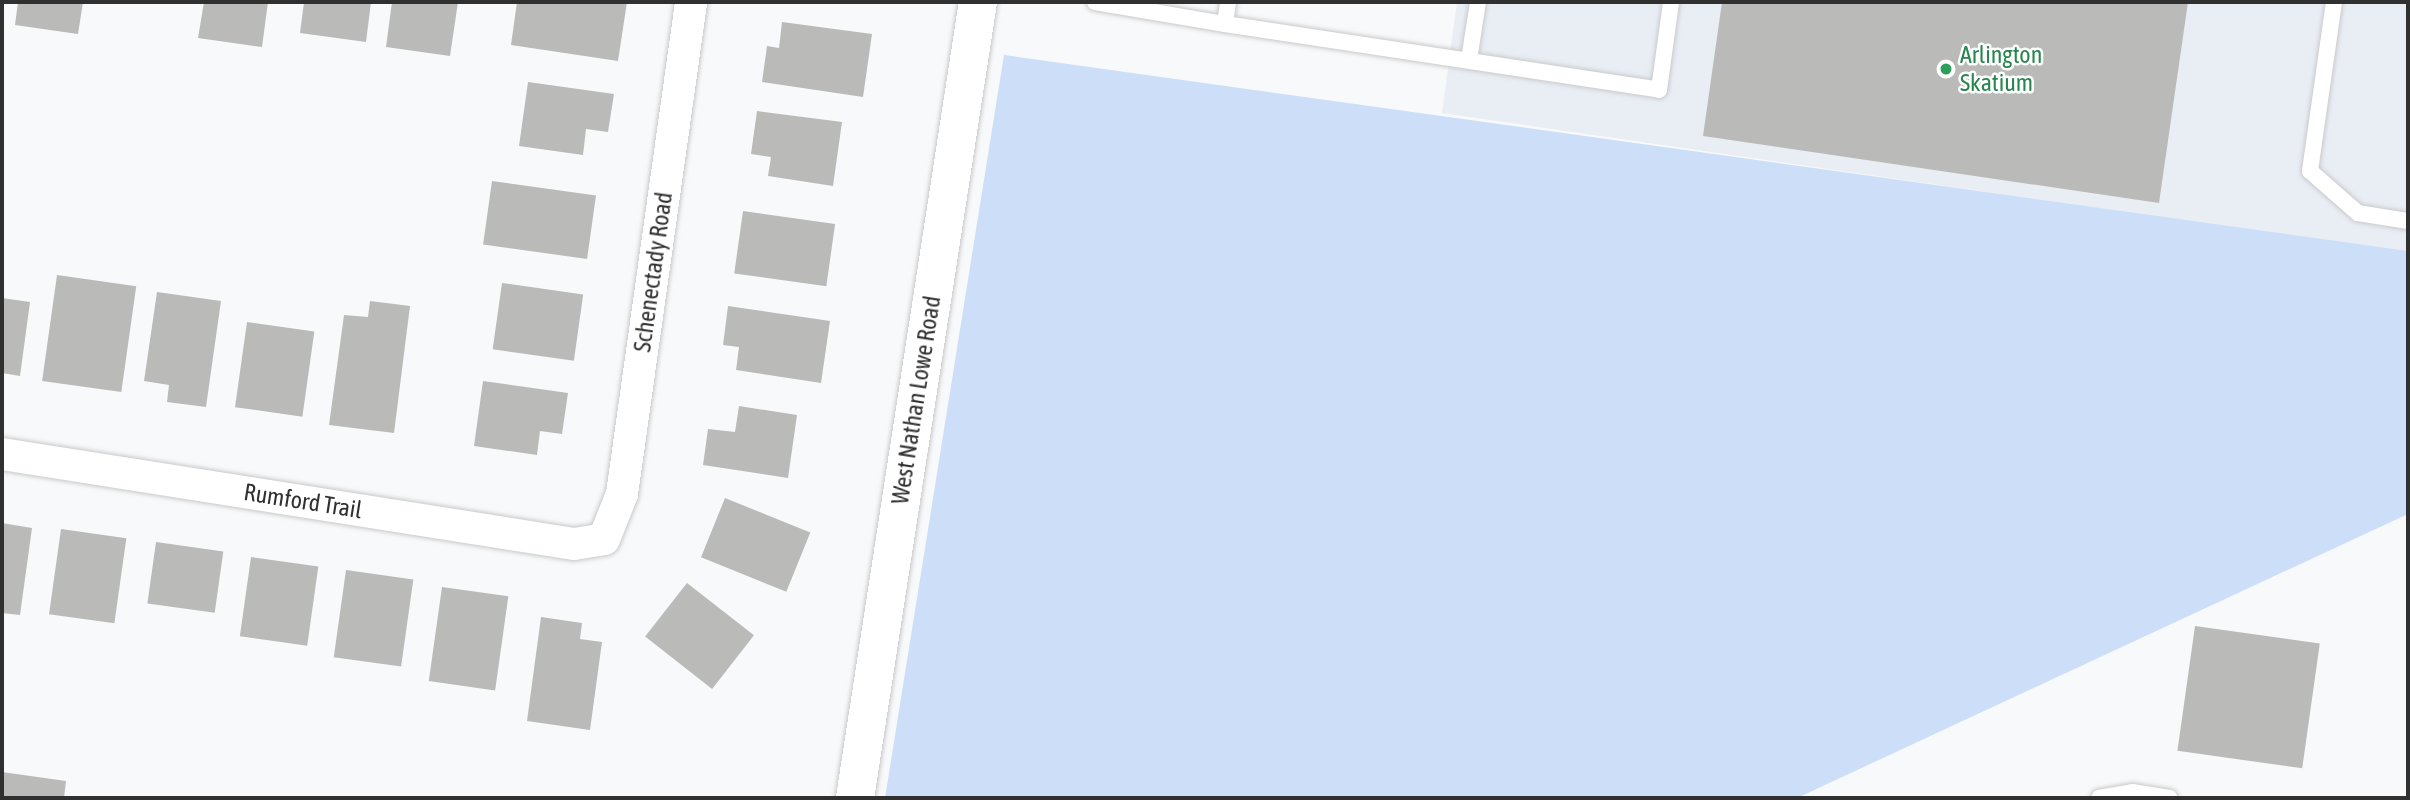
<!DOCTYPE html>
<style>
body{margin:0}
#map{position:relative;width:2410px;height:800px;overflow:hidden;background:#f8f9fa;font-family:"Asap Condensed",sans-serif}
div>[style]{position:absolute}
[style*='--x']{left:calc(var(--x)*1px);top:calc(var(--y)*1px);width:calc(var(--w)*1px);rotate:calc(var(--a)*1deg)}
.built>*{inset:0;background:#e9eef5}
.green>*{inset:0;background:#ccdef8}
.building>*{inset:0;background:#babab9;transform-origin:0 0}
.roads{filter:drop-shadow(0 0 2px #c9c9ca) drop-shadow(0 0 2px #c9c9ca)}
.lane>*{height:16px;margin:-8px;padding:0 8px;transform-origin:8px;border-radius:8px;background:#fff}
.street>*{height:32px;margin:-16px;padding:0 16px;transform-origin:16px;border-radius:16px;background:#fff}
.secondary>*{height:38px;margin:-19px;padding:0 19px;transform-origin:19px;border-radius:19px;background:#fff}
.dots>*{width:19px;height:19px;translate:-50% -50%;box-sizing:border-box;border:4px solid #fff;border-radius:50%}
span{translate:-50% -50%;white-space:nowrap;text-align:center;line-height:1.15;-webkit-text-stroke:5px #fff;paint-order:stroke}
.leisure-label{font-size:24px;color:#27864d}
.left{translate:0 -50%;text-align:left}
.street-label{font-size:24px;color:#303030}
.frame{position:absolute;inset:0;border:4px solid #303030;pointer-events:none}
</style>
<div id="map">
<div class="built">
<i style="clip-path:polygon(1457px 2px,2408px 2px,2408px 253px,1442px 113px)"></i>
</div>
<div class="green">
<i style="clip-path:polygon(1004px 55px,2408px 251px,2408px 514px,1797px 798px,885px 798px)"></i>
</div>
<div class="building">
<i style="clip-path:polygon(18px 2px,83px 2px,78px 34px,15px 25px)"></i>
<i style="clip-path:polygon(204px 2px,268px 2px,262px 47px,198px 38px)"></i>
<i style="clip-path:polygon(304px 2px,371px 2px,366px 42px,300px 33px)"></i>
<i style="clip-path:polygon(392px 2px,458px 2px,450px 56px,386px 47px)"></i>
<i style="clip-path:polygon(517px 2px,627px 2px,618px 61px,511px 45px)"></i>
<i style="clip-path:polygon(1722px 2px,2188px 2px,2159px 203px,1703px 136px)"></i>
<i style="clip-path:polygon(782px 22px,872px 34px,863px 97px,762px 82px,767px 46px,779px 48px)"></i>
<i style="clip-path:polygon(528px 82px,614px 94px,608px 132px,586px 129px,583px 155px,519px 146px)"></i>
<i style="clip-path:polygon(757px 111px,842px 122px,833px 186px,768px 176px,771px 157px,751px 154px)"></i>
<i style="left:492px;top:181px;width:105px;height:64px;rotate:8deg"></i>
<i style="left:743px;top:211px;width:93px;height:63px;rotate:8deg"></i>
<i style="left:57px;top:275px;width:80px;height:107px;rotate:8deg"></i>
<i style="left:502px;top:283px;width:82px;height:67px;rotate:8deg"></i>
<i style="clip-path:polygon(157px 292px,221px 301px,206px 407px,167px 402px,169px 385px,144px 381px)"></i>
<i style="clip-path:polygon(2px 298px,30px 302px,20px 376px,2px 373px)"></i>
<i style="clip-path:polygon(370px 301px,410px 306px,394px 433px,329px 425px,344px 315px,368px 317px)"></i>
<i style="clip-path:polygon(728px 306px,830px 321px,821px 383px,736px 370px,739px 347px,723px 345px)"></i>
<i style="left:247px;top:322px;width:68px;height:86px;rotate:8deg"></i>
<i style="clip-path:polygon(483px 381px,568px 393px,562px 434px,540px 431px,537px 455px,474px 446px)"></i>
<i style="clip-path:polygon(739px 406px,797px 415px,788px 478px,703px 465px,708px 429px,735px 432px)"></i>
<i style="left:725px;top:498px;width:92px;height:64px;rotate:22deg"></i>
<i style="clip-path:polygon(2px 523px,32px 528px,20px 615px,2px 613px)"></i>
<i style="left:61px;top:529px;width:66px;height:86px;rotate:8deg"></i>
<i style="left:156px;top:542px;width:68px;height:62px;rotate:8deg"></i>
<i style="left:251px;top:557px;width:68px;height:80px;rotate:8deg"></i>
<i style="left:346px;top:570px;width:68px;height:88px;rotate:8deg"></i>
<i style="left:687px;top:583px;width:85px;height:68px;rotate:38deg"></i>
<i style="left:442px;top:587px;width:67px;height:95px;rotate:8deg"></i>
<i style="clip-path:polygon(541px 617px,582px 623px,580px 639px,602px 642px,590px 730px,527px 721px)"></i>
<i style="left:2195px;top:626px;width:126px;height:126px;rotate:8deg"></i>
<i style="clip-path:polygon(2px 772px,66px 781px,64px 798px,2px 798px)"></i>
</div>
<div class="roads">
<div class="lane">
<i style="--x:1095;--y:2;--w:132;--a:9.6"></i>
<i style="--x:1225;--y:24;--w:22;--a:-82"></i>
<i style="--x:2334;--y:2;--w:171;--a:98.1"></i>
<i style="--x:2310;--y:171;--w:64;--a:41.2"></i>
<i style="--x:2358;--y:213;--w:51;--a:9.1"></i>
<i style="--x:1225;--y:24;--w:439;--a:8.6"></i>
<i style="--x:1659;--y:90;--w:89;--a:-82.2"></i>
<i style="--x:1469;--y:60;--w:59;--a:-81.2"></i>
<i style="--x:2099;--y:798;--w:34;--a:-10"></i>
<i style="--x:2132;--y:792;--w:38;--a:9"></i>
</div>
<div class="street">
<i style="--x:2;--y:454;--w:579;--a:8.94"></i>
<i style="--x:574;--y:544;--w:30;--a:-9"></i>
<i style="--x:604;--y:539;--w:48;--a:-68.2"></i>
<i style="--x:622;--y:494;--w:497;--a:-82"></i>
</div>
<div class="secondary">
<i style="--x:855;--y:798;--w:805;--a:-81.22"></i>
</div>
</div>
<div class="dots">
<i style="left:1946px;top:69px;background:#2e9e5b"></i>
</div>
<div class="leisure-label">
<span class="left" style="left:1960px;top:69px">Arlington<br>Skatium</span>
</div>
<div class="street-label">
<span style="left:653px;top:272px;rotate:-82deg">Schenectady Road</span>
<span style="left:916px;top:400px;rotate:-81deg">West Nathan Lowe Road</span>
<span style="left:303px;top:501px;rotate:9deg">Rumford Trail</span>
</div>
<div class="frame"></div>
</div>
